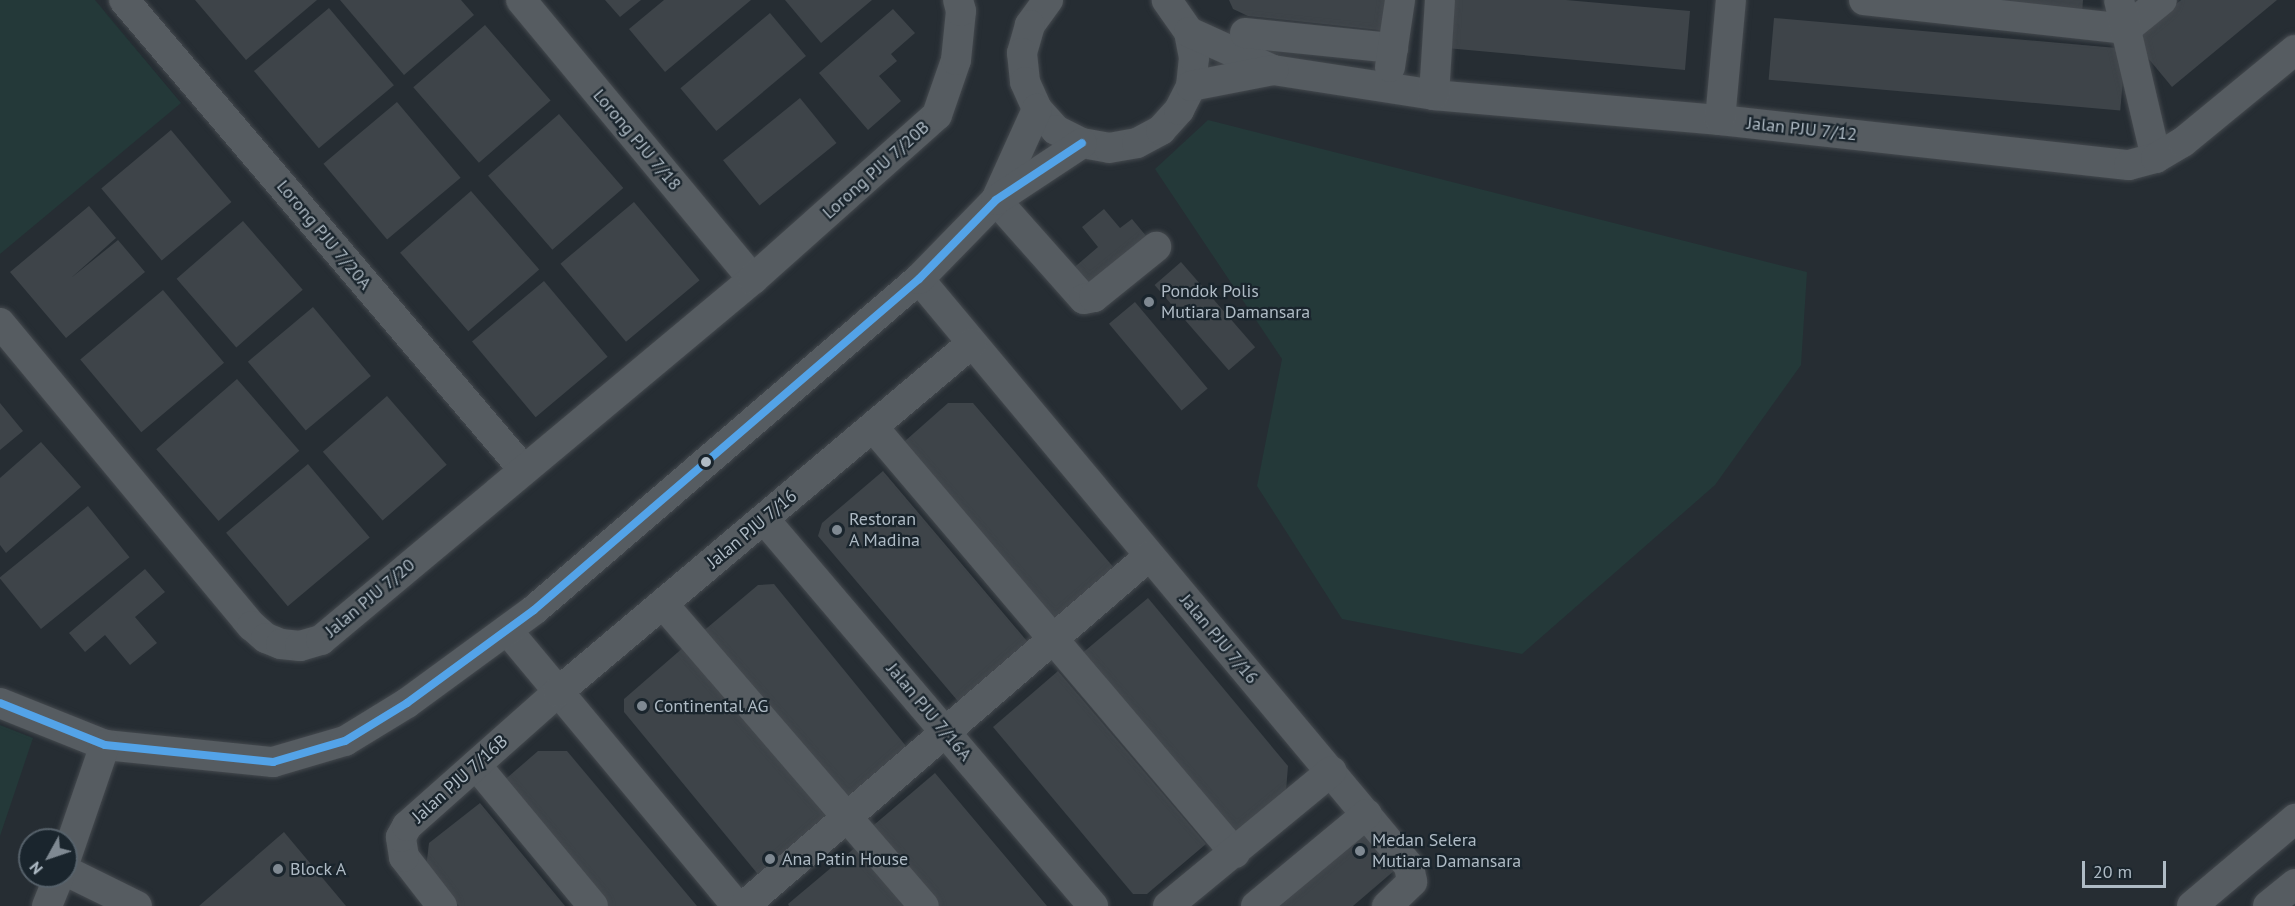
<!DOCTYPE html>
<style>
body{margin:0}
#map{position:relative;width:2295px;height:906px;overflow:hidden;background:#262d33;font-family:"PT Sans",sans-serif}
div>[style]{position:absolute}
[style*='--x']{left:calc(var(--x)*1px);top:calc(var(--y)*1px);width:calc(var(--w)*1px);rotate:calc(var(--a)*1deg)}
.green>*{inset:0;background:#243939}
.building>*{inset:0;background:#3e4449;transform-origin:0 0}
.roads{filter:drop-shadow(0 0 2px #44494e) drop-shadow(0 0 2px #44494e)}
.minor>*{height:30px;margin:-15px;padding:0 15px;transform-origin:15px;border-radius:15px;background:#565c61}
.bus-1>*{height:8px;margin:-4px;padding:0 4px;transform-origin:4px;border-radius:4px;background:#53a3e8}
.dots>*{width:16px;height:16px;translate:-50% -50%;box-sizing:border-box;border:3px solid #1a252d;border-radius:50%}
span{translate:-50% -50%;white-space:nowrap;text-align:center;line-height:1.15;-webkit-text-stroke:4.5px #1a252d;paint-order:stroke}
.street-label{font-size:18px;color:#afbbc5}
.poi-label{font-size:18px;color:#afbbc5}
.left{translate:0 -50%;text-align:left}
.north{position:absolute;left:18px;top:828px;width:60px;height:60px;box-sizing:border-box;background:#1a252d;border:2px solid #56616a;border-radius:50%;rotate:230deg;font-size:16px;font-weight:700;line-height:24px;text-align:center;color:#afbbc5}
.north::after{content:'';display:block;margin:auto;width:21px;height:27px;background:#7f8992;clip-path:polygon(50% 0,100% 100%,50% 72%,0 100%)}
.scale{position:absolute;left:2082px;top:861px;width:84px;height:27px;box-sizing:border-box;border:3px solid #afbbc5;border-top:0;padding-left:8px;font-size:18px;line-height:21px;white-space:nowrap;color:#afbbc5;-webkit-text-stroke:4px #1a252d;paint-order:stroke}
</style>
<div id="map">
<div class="green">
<i style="clip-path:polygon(0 0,95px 0,181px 103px,0 254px)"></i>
<i style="clip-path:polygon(1208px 120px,1807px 272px,1801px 365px,1715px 485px,1522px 654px,1342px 619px,1257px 486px,1282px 359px,1155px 169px)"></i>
<i style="clip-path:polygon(0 725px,33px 738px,0 836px)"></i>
</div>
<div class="building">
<i style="clip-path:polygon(195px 0,317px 0,246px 60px)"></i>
<i style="clip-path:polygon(340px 0,461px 0,474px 15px,404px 75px)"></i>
<i style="clip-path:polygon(605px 0,641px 0,620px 17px)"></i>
<i style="clip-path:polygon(664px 0,751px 0,665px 72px,629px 29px)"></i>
<i style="clip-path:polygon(785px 0,872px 0,821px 43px)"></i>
<i style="clip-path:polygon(1229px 0,1391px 0,1388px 31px,1248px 16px,1233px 9px)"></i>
<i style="clip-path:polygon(1450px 0,1566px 0,1690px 11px,1685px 70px,1446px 48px)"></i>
<i style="clip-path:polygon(1955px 0,2083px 0,2082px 13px)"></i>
<i style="clip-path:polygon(2181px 0,2277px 0,2172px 87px,2133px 40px)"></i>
<i style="left:329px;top:8px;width:101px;height:98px;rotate:50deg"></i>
<i style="clip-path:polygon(893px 9px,915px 33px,891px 54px,897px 61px,879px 76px,901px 101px,868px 130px,819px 73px)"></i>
<i style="left:770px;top:13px;width:56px;height:117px;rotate:50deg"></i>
<i style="left:1774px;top:18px;width:353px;height:62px;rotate:5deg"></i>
<i style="left:485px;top:25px;width:100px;height:95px;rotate:49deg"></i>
<i style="left:800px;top:98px;width:58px;height:99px;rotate:51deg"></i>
<i style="left:397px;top:102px;width:99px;height:96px;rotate:50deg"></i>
<i style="left:559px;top:114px;width:98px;height:94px;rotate:49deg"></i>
<i style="left:171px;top:130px;width:94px;height:91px;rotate:50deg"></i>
<i style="left:471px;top:191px;width:104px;height:94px;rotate:49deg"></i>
<i style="left:634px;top:202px;width:102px;height:96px;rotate:50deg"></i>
<i style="clip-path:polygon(89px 206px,116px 238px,71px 278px,118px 240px,145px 272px,66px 338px,10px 272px)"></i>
<i style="clip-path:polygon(1104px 209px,1120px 228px,1132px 219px,1152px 243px,1090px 295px,1070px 271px,1098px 247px,1082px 227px)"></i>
<i style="left:243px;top:221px;width:91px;height:88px;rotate:49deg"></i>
<i style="left:1181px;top:262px;width:113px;height:35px;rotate:49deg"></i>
<i style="left:544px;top:281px;width:99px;height:94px;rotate:50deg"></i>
<i style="left:163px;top:290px;width:95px;height:108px;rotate:50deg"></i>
<i style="left:1135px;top:302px;width:113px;height:34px;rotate:50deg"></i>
<i style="left:313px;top:307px;width:90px;height:85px;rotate:50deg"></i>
<i style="left:237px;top:379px;width:95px;height:107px;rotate:49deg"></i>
<i style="left:387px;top:396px;width:91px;height:85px;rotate:49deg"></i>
<i style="clip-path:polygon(0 403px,23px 431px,0 450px)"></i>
<i style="clip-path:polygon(948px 403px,973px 403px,1121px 576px,1053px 633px,896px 449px)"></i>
<i style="clip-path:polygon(41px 442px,81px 487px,6px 553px,0 545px,0 478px)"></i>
<i style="left:308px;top:464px;width:96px;height:107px;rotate:50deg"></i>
<i style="clip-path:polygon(883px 471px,1032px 647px,962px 706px,818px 536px,822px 523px)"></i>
<i style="left:88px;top:506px;width:66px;height:114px;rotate:51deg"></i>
<i style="clip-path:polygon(145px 569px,165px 592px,135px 617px,157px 643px,130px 665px,105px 635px,85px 652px,69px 633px)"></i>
<i style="clip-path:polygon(774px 584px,910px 751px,842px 807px,701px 633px,758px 585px)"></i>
<i style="clip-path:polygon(1148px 598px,1288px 766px,1286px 791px,1230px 836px,1080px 655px)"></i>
<i style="clip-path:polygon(685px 646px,830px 821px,761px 878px,624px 712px,624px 699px)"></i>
<i style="clip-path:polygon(1058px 671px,1206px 844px,1147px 894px,1133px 894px,993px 727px)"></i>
<i style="clip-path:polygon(538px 751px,567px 751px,697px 906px,600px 906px,500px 784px)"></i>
<i style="clip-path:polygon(935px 773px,972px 817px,1047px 906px,932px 906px,868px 830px)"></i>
<i style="clip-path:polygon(480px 803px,565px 906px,459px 906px,426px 868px,429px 843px)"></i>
<i style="clip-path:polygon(284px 832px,346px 906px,199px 906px)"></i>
<i style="clip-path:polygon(1363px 832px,1395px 870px,1353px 906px,1276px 906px)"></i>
<i style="clip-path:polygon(857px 846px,907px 906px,789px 906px,788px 904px)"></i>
</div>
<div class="roads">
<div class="minor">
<i style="--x:124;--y:0;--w:617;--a:49.6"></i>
<i style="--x:521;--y:0;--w:363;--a:50.3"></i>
<i style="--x:1048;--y:0;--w:31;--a:126"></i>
<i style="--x:1030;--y:25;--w:29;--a:106"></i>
<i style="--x:1022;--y:53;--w:29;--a:84"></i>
<i style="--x:1025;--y:82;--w:30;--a:66"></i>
<i style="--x:1037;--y:109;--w:28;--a:48"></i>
<i style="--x:1056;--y:130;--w:29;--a:27"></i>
<i style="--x:1082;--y:143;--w:27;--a:10"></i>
<i style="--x:1109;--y:148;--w:28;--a:-10"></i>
<i style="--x:1137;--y:143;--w:27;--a:-28"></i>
<i style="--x:1161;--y:130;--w:27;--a:-48"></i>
<i style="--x:1179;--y:110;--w:27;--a:-63"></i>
<i style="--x:1191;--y:86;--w:28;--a:-84"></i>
<i style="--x:1194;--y:58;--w:26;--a:-101"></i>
<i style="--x:1189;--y:32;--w:39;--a:-125"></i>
<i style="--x:1864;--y:0;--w:264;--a:6.3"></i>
<i style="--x:2126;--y:29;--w:46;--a:-38.9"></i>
<i style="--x:2119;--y:0;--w:162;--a:76.8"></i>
<i style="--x:1189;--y:32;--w:92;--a:24.3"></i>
<i style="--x:1273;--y:70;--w:163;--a:8.8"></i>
<i style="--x:1434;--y:95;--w:287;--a:5"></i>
<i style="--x:1720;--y:120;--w:411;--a:6.3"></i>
<i style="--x:2129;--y:165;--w:28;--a:-15"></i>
<i style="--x:2156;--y:158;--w:31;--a:-31"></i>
<i style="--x:2183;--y:142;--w:145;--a:-39.4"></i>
<i style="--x:1245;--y:33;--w:149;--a:5.8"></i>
<i style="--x:1390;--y:67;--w:68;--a:-81.5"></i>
<i style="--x:1191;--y:86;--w:84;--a:-11"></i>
<i style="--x:1434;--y:95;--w:95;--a:-86.4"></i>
<i style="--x:1720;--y:120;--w:121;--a:-84.8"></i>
<i style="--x:996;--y:200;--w:132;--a:48.4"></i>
<i style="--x:1084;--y:299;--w:10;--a:-11"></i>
<i style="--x:1094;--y:297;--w:80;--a:-38.9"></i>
<i style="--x:996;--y:200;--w:100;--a:-65.7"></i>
<i style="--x:919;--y:279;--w:765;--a:50.15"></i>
<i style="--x:1409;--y:866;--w:16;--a:79"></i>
<i style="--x:1412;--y:882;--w:35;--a:136"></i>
<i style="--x:0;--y:323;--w:394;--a:50.3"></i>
<i style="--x:252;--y:626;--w:18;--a:41"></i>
<i style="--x:266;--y:638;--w:16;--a:22"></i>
<i style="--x:281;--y:644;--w:19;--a:6"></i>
<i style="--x:300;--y:646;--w:22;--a:-16"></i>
<i style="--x:321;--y:640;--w:563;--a:-39.88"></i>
<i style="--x:753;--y:279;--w:246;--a:-41.7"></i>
<i style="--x:937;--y:115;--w:58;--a:-70.9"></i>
<i style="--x:956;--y:60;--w:49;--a:-84.2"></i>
<i style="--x:961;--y:11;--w:11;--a:-105"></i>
<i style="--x:873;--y:427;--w:559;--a:49.64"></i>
<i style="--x:764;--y:519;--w:508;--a:49.63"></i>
<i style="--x:663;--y:604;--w:399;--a:49.2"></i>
<i style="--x:507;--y:630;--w:359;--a:50.2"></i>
<i style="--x:0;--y:703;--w:113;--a:21.8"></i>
<i style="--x:105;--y:745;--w:169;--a:5.8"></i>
<i style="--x:273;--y:762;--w:75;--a:-16.3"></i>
<i style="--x:345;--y:741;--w:73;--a:-31.5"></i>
<i style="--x:407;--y:703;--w:157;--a:-36.2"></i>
<i style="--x:534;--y:610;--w:508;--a:-40.69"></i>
<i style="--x:919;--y:279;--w:110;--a:-45.7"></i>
<i style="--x:996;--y:200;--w:103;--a:-33.5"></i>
<i style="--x:476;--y:765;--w:183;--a:50.3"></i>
<i style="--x:66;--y:858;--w:120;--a:-71"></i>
<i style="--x:66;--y:871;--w:79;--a:26.2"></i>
<i style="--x:47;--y:906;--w:32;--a:-68"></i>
<i style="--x:442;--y:906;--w:62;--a:-127.8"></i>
<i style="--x:404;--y:857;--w:20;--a:-99"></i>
<i style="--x:401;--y:837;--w:13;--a:-61"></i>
<i style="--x:407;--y:826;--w:202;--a:-41.6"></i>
<i style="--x:558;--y:692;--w:541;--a:-40.13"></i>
<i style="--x:744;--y:906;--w:535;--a:-40.83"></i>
<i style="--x:1168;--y:906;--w:212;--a:-39.5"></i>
<i style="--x:1256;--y:906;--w:144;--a:-39.7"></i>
<i style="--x:2192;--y:906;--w:135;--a:-40.2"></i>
<i style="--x:2268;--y:906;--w:35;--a:-39"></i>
</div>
</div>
<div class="bus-1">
<i style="--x:0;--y:703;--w:113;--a:21.8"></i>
<i style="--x:105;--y:745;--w:169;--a:5.8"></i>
<i style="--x:273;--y:762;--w:75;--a:-16.3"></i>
<i style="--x:345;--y:741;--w:73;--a:-31.5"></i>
<i style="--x:407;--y:703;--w:157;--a:-36.2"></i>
<i style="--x:534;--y:610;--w:508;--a:-40.69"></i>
<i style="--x:919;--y:279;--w:110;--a:-45.7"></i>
<i style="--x:996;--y:200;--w:103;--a:-33.5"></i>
</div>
<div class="dots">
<i style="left:1149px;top:302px;background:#7f8992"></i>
<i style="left:706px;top:462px;background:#afbbc5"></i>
<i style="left:837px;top:530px;background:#7f8992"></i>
<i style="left:642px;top:706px;background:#7f8992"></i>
<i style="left:1360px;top:851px;background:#7f8992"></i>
<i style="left:770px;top:859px;background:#7f8992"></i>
<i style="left:278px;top:869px;background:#7f8992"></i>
</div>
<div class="street-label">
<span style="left:1802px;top:129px;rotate:6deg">Jalan PJU 7/12</span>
<span style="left:637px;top:140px;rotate:50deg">Lorong PJU 7/18</span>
<span style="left:876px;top:170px;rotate:-42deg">Lorong PJU 7/20B</span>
<span style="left:324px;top:235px;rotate:50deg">Lorong PJU 7/20A</span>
<span style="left:752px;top:529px;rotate:-40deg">Jalan PJU 7/16</span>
<span style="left:370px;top:598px;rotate:-40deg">Jalan PJU 7/20</span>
<span style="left:1219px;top:639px;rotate:50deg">Jalan PJU 7/16</span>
<span style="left:929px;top:712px;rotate:50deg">Jalan PJU 7/16A</span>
<span style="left:460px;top:779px;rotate:-42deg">Jalan PJU 7/16B</span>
</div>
<div class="poi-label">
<span class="left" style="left:1161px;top:302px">Pondok Polis<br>Mutiara Damansara</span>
<span class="left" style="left:849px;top:530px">Restoran<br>A Madina</span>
<span class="left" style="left:654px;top:706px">Continental AG</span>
<span class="left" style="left:1372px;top:851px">Medan Selera<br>Mutiara Damansara</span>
<span class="left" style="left:782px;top:859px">Ana Patin House</span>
<span class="left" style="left:290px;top:869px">Block A</span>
</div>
<div class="north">N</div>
<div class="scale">20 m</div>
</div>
